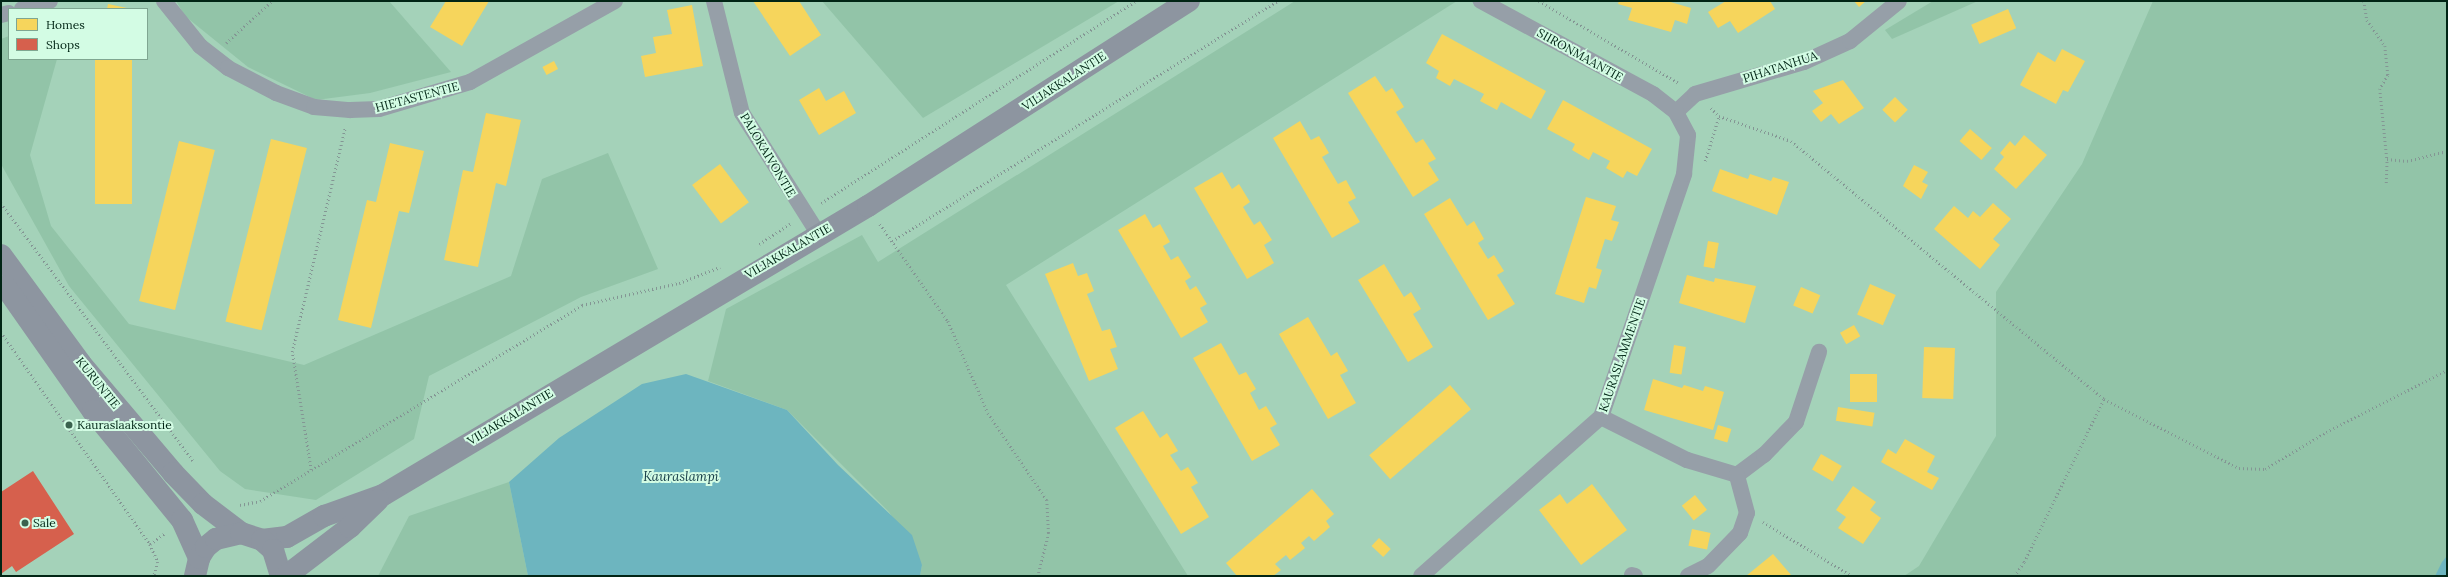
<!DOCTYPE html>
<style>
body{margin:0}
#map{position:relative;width:2448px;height:577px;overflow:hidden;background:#a4d2b9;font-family:Lora,serif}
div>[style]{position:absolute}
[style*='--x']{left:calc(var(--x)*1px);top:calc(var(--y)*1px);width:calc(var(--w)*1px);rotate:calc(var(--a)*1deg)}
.green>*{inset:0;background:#92c4a8}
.water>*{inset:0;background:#6db5bf}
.homes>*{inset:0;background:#f6d55c;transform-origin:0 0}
.shops>*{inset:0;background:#d6604d}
.path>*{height:2.5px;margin-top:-1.25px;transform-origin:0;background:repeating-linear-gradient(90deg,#849694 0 1px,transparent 0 4px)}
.street>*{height:16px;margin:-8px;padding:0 8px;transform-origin:8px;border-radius:8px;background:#969fa8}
.secondary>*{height:22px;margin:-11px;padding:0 11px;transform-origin:11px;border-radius:11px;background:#8d95a0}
.dots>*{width:11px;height:11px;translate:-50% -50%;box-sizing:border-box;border:2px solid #d3fce4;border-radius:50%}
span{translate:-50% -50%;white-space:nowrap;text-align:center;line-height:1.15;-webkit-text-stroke:4px #d3fce4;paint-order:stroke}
.street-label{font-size:12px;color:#012515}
.poi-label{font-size:12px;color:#012515}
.left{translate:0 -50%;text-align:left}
.water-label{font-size:13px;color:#153c47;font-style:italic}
.frame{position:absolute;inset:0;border:2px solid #012515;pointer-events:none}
.legend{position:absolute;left:8px;top:8px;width:140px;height:52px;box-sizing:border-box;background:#d3fce4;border:1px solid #7fa691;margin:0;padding:5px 7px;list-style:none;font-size:12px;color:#012515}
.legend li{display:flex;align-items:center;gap:8px;height:20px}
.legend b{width:20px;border:1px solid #7fa691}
</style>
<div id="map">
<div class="green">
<i style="clip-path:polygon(176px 1px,389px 1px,451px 72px,370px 93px,316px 100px,248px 67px,185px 16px)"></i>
<i style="clip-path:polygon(822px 1px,1119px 1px,923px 118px)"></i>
<i style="clip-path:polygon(1295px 1px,1457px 1px,1006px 285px,1188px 576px,920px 576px,922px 565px,889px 512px,787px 410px,708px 381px,726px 309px,862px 235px,878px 262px)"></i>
<i style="clip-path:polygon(1933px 1px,1978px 1px,1892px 39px,1885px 30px)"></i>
<i style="clip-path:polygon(2153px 1px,2447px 1px,2447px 556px,2435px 576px,1904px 576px,1919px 566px,1996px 436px,1996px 292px,2082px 164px)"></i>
<i style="clip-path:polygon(9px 36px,9px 59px,57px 59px,30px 155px,51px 226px,129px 324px,304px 365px,511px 276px,542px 179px,608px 153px,658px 269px,581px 297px,429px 376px,414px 439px,316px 500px,245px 489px,220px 471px,69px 286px,1px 164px,1px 39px)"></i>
<i style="clip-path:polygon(509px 482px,528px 576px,378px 576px,409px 516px)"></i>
</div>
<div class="water">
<i style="clip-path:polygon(686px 374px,787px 410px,838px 465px,912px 535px,922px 565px,920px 576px,528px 576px,509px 482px,559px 438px,642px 384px)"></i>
<i style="clip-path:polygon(2447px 556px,2447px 576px,2435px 576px,2442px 562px)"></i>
</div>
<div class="homes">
<i style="clip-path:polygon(446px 1px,489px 1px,462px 46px,430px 27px)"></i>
<i style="clip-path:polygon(753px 1px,799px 1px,821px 35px,790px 56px)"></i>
<i style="clip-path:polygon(1619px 1px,1667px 1px,1691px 8px,1687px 24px,1675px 20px,1671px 32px,1628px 20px,1632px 8px,1618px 4px)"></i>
<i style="clip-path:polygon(1726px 1px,1770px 1px,1775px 9px,1738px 33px,1730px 21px,1718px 28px,1708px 12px)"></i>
<i style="clip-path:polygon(1854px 1px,1866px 1px,1859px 7px)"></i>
<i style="clip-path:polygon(108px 4px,127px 8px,127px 9px,107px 9px)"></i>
<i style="clip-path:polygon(692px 5px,703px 66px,645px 77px,641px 56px,656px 53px,653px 37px,672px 34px,667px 10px)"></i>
<i style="left:2008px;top:9px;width:21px;height:40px;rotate:67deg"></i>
<i style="clip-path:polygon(1442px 34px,1546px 91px,1531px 119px,1501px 102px,1497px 110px,1480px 101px,1484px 94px,1454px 79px,1450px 86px,1436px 78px,1439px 71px,1426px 63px)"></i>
<i style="clip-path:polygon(2062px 49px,2085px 61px,2068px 92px,2063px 90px,2056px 104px,2020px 85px,2038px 52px,2055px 62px)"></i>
<i style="left:95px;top:59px;width:37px;height:145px"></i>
<i style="left:554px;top:61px;width:9px;height:13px;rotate:63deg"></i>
<i style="clip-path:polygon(1375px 76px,1386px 92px,1392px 88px,1404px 107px,1396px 112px,1416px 143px,1423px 139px,1436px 159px,1428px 163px,1439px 180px,1413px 197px,1348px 93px)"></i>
<i style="clip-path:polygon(1843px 80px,1864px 108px,1839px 124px,1831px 114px,1821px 122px,1812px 111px,1823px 103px,1813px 91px)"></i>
<i style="clip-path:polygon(819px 88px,826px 101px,844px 91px,856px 113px,819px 135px,799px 100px)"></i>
<i style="left:1895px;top:97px;width:18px;height:18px;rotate:45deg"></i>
<i style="clip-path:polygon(1563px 100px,1652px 149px,1637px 176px,1627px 171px,1623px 178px,1606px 168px,1610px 161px,1593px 152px,1589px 160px,1572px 150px,1575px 144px,1547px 129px)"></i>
<i style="clip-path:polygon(486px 113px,521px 120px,506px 186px,496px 183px,478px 267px,444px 260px,463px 170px,473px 172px)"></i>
<i style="clip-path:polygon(1300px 121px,1311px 140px,1319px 136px,1329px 153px,1322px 157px,1338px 184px,1346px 180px,1356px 198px,1348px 202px,1360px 222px,1332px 238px,1273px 138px)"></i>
<i style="left:1970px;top:129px;width:29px;height:16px;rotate:41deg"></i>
<i style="clip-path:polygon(2024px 135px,2047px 155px,2016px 189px,1994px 169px,2004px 157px,2000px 153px,2010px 141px,2015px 146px)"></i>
<i style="left:271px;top:139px;width:37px;height:188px;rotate:14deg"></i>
<i style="left:179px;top:141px;width:37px;height:165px;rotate:14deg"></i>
<i style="clip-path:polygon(390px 143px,424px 151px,409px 213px,399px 211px,371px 328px,338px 320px,367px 200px,376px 202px)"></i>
<i style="left:720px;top:164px;width:48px;height:35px;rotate:53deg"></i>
<i style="clip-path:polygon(1914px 165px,1928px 172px,1922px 182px,1928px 185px,1921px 199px,1903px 186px)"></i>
<i style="clip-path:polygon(1720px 169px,1748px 179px,1750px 174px,1771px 181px,1773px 177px,1789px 182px,1777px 215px,1712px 191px)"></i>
<i style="clip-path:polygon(1222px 172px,1232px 189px,1239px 184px,1250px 202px,1243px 207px,1254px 225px,1260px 221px,1272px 240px,1264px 245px,1274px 263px,1247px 279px,1194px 188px)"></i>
<i style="clip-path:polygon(1586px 197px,1616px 206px,1611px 220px,1619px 222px,1612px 241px,1605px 239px,1596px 268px,1602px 270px,1596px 289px,1589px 287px,1584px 303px,1555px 294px)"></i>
<i style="clip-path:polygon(1450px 198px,1467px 226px,1474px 221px,1484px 239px,1478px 243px,1488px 259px,1494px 255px,1504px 271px,1497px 275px,1515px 304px,1488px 320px,1424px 214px)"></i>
<i style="clip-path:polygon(1993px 203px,2011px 219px,1993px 239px,2000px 245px,1980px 269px,1934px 229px,1954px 206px,1968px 218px,1973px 211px,1980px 217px)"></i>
<i style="clip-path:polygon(1145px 214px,1153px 228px,1160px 224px,1170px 242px,1163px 246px,1171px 260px,1178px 256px,1191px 277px,1185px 281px,1190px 290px,1196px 286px,1207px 304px,1200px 308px,1208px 322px,1181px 338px,1118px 230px)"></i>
<i style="left:1708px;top:241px;width:11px;height:26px;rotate:10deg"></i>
<i style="clip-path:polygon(1073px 263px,1078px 276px,1087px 273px,1094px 291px,1087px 294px,1102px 331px,1110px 329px,1117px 347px,1110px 349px,1118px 369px,1089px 381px,1045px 274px)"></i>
<i style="clip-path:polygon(1384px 264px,1404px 297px,1411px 292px,1421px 309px,1413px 314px,1433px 347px,1408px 362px,1358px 280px)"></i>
<i style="clip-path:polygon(1687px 275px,1714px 282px,1715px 278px,1756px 286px,1745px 323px,1679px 303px)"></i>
<i style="left:1870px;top:284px;width:28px;height:33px;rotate:23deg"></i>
<i style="left:1801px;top:287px;width:21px;height:20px;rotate:23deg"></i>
<i style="clip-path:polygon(1308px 317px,1331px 356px,1337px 352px,1348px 371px,1340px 375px,1356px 403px,1328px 419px,1279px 334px)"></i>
<i style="left:1854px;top:325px;width:13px;height:16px;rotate:61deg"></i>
<i style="clip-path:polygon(1221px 343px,1239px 375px,1246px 372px,1256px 389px,1250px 393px,1259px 410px,1266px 406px,1277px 424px,1270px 428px,1280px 445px,1252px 461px,1193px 358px)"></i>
<i style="left:1674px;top:345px;width:12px;height:28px;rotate:9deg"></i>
<i style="left:1924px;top:347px;width:31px;height:51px;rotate:2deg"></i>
<i style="left:1850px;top:374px;width:27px;height:28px"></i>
<i style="clip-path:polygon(1653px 379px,1682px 388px,1684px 385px,1703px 391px,1705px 386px,1724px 392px,1713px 430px,1644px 410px)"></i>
<i style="left:1450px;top:385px;width:32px;height:107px;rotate:49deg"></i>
<i style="left:1838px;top:407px;width:37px;height:14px;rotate:9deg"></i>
<i style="clip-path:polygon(1143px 411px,1160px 438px,1167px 433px,1178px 451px,1170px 455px,1181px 471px,1188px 467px,1198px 483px,1191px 487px,1209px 517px,1181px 534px,1115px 428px)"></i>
<i style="left:1718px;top:425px;width:14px;height:14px;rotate:17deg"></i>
<i style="clip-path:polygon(1905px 439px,1935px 456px,1927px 472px,1939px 478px,1932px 490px,1881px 462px,1888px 449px,1896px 454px)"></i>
<i style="left:1821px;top:454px;width:24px;height:18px;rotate:30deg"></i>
<i style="clip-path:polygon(1592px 484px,1627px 530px,1581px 565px,1539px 510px,1560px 494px,1567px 504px)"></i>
<i style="clip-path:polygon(1853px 486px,1876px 502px,1870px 510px,1881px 518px,1863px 544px,1838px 528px,1846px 517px,1836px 510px)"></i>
<i style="clip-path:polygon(1312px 489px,1334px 514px,1326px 521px,1330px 527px,1314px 541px,1309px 536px,1301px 543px,1305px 548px,1290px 560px,1286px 555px,1275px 564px,1281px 570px,1273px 576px,1237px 576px,1226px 563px)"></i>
<i style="left:1695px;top:495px;width:19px;height:17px;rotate:51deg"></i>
<i style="left:1692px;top:529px;width:19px;height:17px;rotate:12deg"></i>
<i style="left:1379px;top:538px;width:16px;height:11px;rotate:43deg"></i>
<i style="clip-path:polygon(1773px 554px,1792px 576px,1746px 576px)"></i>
</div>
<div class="shops">
<i style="clip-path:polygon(33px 471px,74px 534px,16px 572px,12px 566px,1px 574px,1px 492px)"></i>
</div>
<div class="path">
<i style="--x:1539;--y:1;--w:162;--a:30.4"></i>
<i style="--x:2364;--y:1;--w:19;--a:81"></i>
<i style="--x:2367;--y:20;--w:32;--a:55"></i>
<i style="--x:2385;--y:46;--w:29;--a:84"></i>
<i style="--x:2388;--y:75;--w:16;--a:120"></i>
<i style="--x:2380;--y:89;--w:70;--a:84.3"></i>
<i style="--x:2387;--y:159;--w:20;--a:6"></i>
<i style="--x:2407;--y:161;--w:41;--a:-14"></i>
<i style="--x:226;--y:43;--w:62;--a:-42.4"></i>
<i style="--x:1711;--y:108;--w:11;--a:45"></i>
<i style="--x:1719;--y:116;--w:76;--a:19.1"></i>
<i style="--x:1791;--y:141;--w:406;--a:39.5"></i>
<i style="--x:2104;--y:399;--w:152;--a:27.1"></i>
<i style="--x:2239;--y:468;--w:26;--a:2"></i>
<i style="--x:2265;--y:469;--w:71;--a:-31.2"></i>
<i style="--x:2326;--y:432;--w:136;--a:-27.1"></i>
<i style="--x:1705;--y:161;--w:47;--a:-72.7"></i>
<i style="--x:2386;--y:183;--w:24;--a:-88"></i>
<i style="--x:1;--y:203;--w:323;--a:53.3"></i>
<i style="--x:821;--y:203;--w:374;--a:-32.7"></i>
<i style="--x:880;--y:224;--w:118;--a:55"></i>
<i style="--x:948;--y:321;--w:100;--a:66.5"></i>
<i style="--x:988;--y:413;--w:105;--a:55.9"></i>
<i style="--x:1047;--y:500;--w:33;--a:87"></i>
<i style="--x:1049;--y:533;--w:44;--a:104.3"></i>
<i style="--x:892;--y:241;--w:455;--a:-31.9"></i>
<i style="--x:759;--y:244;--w:37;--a:-33"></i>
<i style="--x:1;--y:332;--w:259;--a:54.9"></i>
<i style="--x:150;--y:544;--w:20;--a:66"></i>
<i style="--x:158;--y:562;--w:15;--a:106"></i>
<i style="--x:311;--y:470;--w:120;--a:-99.1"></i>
<i style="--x:292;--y:352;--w:230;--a:-76.7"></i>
<i style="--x:240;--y:505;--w:20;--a:-11"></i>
<i style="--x:260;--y:501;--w:377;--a:-31.3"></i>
<i style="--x:582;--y:305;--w:99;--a:-12.8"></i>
<i style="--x:679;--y:283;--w:44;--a:-21.3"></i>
<i style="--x:1763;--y:522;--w:104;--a:31.2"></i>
<i style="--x:150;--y:544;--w:19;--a:-36"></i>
<i style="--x:2014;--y:576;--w:17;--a:-54"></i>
<i style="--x:2024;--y:562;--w:182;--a:-63.9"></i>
</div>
<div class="street">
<i style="--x:164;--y:1;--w:58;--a:51.3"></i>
<i style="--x:200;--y:46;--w:36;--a:38"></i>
<i style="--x:228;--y:68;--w:54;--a:27.5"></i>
<i style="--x:276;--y:93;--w:40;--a:20.2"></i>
<i style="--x:314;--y:107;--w:36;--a:5"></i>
<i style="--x:350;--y:110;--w:29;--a:-2"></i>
<i style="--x:379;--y:109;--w:95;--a:-16.5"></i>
<i style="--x:470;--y:82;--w:166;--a:-29.2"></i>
<i style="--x:714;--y:1;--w:115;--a:76"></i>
<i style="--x:742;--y:113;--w:142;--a:57.7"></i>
<i style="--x:22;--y:9;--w:29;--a:-16"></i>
<i style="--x:1;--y:15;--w:8;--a:-14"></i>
<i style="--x:1676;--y:112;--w:26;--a:-43"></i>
<i style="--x:1695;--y:94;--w:114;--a:-16.4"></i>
<i style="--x:1804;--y:62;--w:51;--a:-24.5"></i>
<i style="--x:1850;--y:41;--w:63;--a:-39.2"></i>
<i style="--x:1601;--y:417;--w:96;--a:26.6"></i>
<i style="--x:1687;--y:460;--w:52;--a:16.7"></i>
<i style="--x:1737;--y:475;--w:34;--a:-37"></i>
<i style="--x:1764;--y:455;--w:46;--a:-45.9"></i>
<i style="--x:1796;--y:422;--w:74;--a:-71.8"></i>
<i style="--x:1632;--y:575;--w:3;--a:18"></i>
<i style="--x:1421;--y:576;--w:240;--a:-41.5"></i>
<i style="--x:1601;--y:417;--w:257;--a:-71.1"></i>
<i style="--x:1684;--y:174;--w:39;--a:-84"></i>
<i style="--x:1688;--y:135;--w:26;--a:-118"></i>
<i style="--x:1676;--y:112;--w:29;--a:-142"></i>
<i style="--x:1653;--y:94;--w:196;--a:-151.6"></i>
<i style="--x:1688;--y:576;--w:22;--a:-27"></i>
<i style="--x:1708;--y:566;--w:46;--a:-45.9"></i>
<i style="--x:1740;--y:533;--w:21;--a:-71"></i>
<i style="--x:1747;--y:513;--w:39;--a:-105"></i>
</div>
<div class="secondary">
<i style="--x:1;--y:255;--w:135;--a:53.7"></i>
<i style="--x:81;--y:364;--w:143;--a:49.8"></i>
<i style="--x:173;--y:473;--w:43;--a:45.9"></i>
<i style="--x:203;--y:504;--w:48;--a:37.3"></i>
<i style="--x:5;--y:286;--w:153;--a:54.9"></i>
<i style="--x:93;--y:411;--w:141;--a:50.8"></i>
<i style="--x:182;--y:520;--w:42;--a:65.9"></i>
<i style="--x:262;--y:540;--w:25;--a:-7"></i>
<i style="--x:287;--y:537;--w:43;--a:-29.6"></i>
<i style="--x:324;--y:516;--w:63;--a:-19.6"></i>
<i style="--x:383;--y:495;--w:565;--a:-30.79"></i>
<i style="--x:868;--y:206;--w:381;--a:-32.6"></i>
<i style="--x:195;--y:576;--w:18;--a:-77"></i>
<i style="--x:199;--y:558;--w:13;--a:-58"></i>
<i style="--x:206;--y:547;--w:13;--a:-39"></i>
<i style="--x:216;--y:539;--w:26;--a:-13"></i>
<i style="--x:241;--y:533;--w:22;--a:18"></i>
<i style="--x:262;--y:540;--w:15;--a:42"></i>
<i style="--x:273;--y:550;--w:27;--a:73"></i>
<i style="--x:286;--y:576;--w:81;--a:-37.4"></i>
<i style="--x:350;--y:527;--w:39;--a:-44"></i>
</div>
<div class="dots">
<i style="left:69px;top:425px;background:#3a624e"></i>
<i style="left:25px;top:523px;background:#3a624e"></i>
</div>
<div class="street-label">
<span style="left:1580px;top:55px;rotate:29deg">SIIRONMAANTIE</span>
<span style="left:1780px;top:67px;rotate:-18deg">PIHATANHUA</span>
<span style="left:1064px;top:81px;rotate:-33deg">VILJAKKALANTIE</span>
<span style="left:417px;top:97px;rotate:-15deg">HIETASTENTIE</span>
<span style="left:768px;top:155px;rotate:59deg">PALOKAIVONTIE</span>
<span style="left:788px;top:251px;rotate:-30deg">VILJAKKALANTIE</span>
<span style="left:1622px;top:355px;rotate:-71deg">KAURASLAMMENTIE</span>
<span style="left:98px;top:383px;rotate:51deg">KURUNTIE</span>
<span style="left:510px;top:417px;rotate:-31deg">VILJAKKALANTIE</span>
</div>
<div class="poi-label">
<span class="left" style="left:77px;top:425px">Kauraslaaksontie</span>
<span class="left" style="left:33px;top:523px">Sale</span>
</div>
<div class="water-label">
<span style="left:681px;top:477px">Kauraslampi</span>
</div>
<div class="frame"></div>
<ul class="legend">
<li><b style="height:11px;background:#f6d55c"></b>Homes</li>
<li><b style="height:11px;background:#d6604d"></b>Shops</li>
</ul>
</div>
